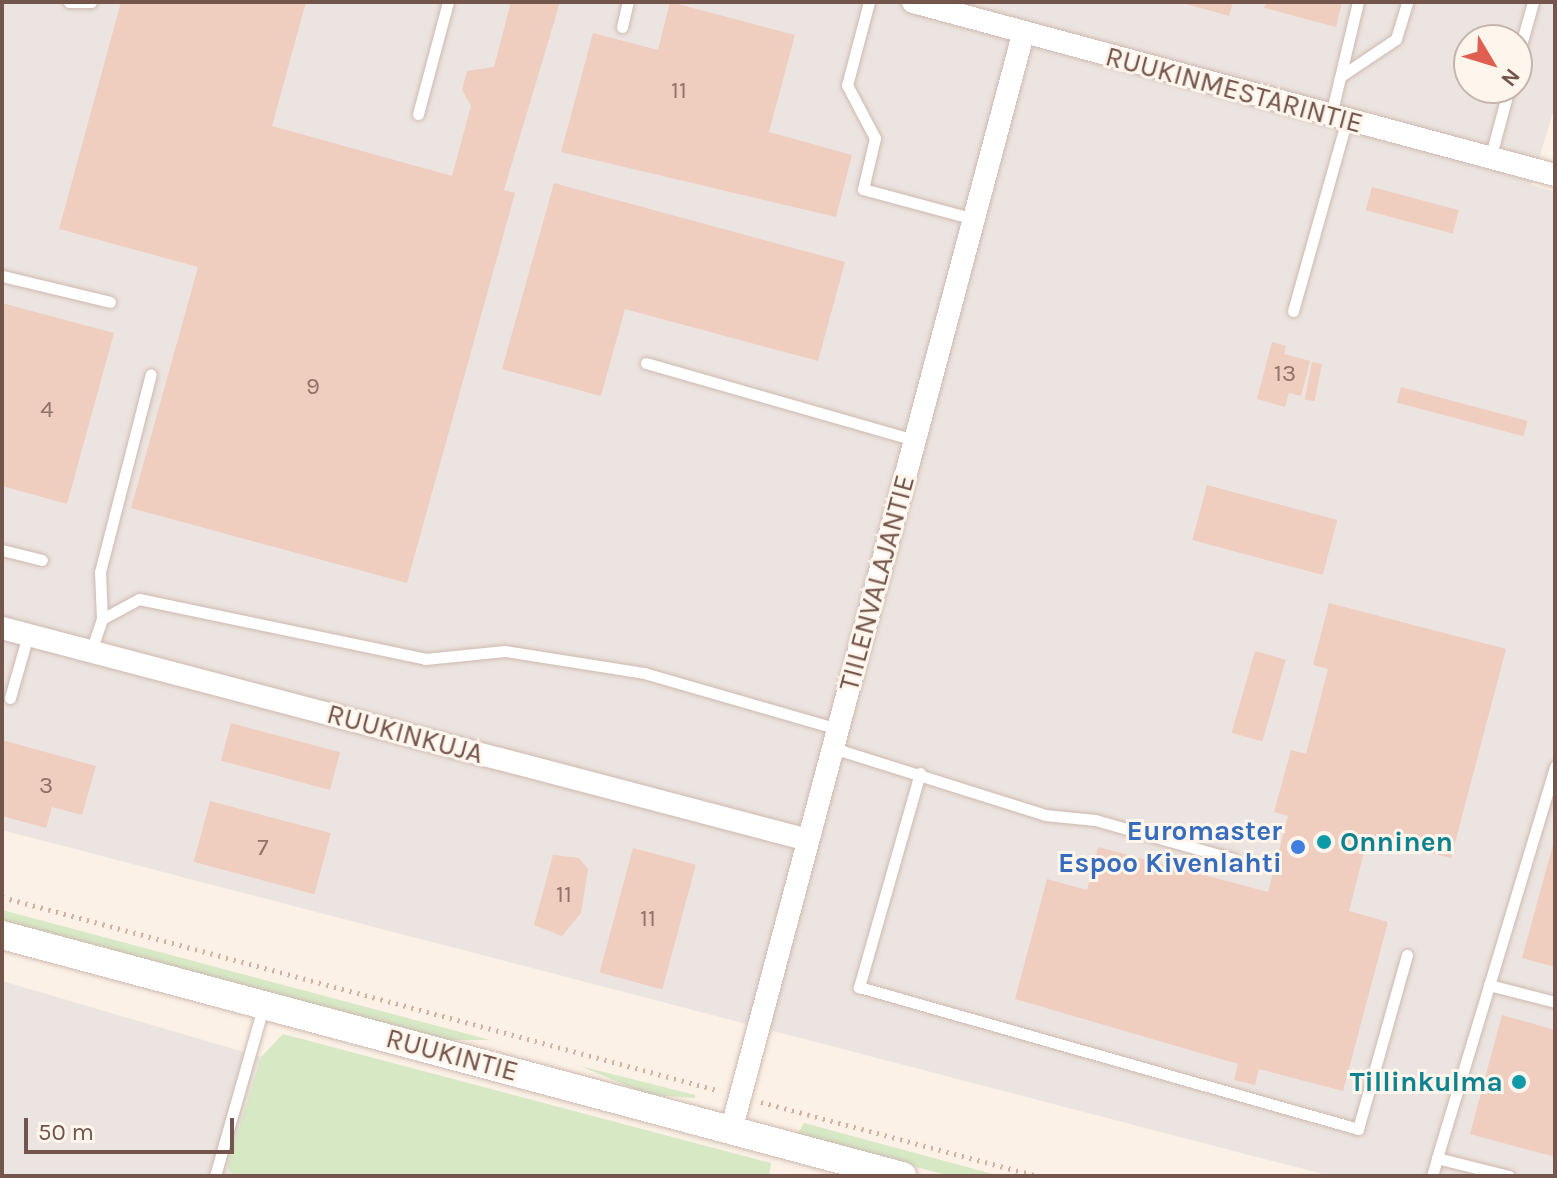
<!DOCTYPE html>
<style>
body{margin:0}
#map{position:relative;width:1557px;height:1178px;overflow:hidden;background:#fbf1e6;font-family:Karla,sans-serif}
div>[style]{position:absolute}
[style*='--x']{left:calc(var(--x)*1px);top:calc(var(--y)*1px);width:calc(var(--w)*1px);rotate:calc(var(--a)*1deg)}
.industrial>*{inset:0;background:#ece4e0}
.green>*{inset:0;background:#d7e8c5}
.building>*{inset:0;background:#efcdbf;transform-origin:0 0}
.path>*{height:5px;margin-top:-2.5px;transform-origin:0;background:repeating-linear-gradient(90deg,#d4b0a2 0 2px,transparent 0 8px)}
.roads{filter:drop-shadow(0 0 2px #ceb9b0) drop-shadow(0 0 2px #ceb9b0)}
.service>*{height:11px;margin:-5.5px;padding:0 5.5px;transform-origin:5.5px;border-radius:5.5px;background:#fff}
.minor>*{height:22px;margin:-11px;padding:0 11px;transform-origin:11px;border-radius:11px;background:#fff}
.tertiary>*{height:28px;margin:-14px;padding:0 14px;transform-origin:14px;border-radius:14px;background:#fff}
.dots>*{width:22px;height:22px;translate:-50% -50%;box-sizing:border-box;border:4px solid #fef5ec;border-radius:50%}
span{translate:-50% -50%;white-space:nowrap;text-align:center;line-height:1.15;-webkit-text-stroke:6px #fef5ec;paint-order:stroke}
.number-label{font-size:24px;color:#927369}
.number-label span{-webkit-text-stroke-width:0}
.street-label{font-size:28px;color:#73554c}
.shop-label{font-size:28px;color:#366cbe;font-weight:700}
.right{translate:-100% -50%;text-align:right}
.culture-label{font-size:28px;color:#0d838f;font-weight:700}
.left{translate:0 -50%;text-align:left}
.frame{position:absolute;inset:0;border:4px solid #73554c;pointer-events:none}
.north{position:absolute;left:1453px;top:24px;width:80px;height:80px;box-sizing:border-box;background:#fef5ec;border:2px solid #c6b5ac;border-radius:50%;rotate:128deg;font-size:22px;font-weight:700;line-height:32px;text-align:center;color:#73554c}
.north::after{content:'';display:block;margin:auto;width:28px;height:36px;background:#df6051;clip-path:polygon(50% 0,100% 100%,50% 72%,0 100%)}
.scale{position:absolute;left:24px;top:1118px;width:210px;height:36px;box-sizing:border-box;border:4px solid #73554c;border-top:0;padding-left:10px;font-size:24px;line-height:28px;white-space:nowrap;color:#73554c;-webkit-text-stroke:6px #fef5ec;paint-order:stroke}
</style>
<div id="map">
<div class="industrial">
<i style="clip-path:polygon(evenodd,2px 2px,1555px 2px,1555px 106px,1531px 185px,1555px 192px,1555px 1176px,1330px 1176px,2px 830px,2px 2px,1469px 40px,1517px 40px,1517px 88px,1469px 88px,1469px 40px)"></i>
<i style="clip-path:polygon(2px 981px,261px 1057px,227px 1166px,233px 1176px,2px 1176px)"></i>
</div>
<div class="green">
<i style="clip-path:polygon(2px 910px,490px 1040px,437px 1040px,2px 923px)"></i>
<i style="clip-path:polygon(283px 1034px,771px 1163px,769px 1176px,233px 1176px,227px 1166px,261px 1057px)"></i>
<i style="clip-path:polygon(580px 1066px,695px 1095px,695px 1098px,649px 1095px)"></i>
<i style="clip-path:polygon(804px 1123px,1000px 1176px,950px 1176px,797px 1135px)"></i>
</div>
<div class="building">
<i style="clip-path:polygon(121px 2px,306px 2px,272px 126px,452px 176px,471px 106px,462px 90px,467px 71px,494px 67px,511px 2px,560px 2px,504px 190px,515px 193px,407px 583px,131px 508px,198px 267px,59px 229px)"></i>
<i style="clip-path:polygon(670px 2px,795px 35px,769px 132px,852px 155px,836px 217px,561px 152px,593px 33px,658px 50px)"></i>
<i style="clip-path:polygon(1179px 2px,1233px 2px,1229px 16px)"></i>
<i style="clip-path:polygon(1266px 2px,1342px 2px,1336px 27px,1264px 8px)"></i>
<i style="clip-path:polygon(554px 183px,845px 262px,818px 361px,625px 309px,601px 396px,502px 369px)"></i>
<i style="left:1372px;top:187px;width:90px;height:24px;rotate:15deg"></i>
<i style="clip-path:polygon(2px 303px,114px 333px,67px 504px,2px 486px)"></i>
<i style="clip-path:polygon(1272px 342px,1286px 346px,1284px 354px,1310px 361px,1301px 396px,1289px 393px,1285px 407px,1257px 399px)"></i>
<i style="left:1312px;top:362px;width:10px;height:38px;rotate:11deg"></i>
<i style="left:1401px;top:387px;width:131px;height:16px;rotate:15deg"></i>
<i style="left:1207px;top:485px;width:135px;height:57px;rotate:15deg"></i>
<i style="clip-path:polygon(1329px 603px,1506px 649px,1451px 858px,1368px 837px,1349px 911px,1388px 922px,1343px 1091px,1259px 1069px,1255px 1085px,1234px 1080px,1238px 1064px,1015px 999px,1047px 879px,1087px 890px,1098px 847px,1268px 892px,1288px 816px,1274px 812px,1291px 750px,1306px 754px,1328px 669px,1313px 665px)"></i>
<i style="left:1255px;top:651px;width:32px;height:85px;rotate:16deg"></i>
<i style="left:231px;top:723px;width:113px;height:39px;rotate:15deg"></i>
<i style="clip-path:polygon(2px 740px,96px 766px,82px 815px,52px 807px,46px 828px,2px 816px)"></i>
<i style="left:210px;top:801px;width:125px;height:63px;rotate:15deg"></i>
<i style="clip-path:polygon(1554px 841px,1555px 841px,1555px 967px,1522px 958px)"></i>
<i style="left:633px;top:848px;width:65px;height:129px;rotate:15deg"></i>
<i style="clip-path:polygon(553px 855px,579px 858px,588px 869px,581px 913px,562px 936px,534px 925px)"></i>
<i style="clip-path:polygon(1502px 1015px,1555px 1030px,1555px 1157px,1470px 1134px)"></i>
</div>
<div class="path">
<i style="--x:2;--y:897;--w:741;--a:15.11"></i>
<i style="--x:761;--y:1102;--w:287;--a:15"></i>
</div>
<div class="roads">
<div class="service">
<i style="--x:69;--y:2;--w:22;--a:0"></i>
<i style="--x:869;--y:2;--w:86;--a:104.8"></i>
<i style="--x:847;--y:85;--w:60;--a:62.2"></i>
<i style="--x:875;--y:138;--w:52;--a:103.2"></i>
<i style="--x:863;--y:189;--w:115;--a:15.1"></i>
<i style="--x:622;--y:27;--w:26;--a:-77"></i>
<i style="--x:1517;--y:59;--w:59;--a:-74.3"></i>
<i style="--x:1341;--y:76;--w:66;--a:-33.9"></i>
<i style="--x:1396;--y:39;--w:39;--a:-73"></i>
<i style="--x:418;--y:114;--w:116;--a:-75"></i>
<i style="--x:1331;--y:115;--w:116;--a:-76.6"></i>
<i style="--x:1490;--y:159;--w:73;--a:-75"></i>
<i style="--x:2;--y:276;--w:111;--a:13.5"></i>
<i style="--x:1293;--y:311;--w:199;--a:-74.3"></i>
<i style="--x:646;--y:363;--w:280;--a:16"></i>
<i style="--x:2;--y:550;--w:41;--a:14"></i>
<i style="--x:102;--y:619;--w:47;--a:-92.4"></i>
<i style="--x:100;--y:572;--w:204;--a:-75.6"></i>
<i style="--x:91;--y:651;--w:34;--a:-71"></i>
<i style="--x:102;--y:619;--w:42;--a:-28.4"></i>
<i style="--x:139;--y:599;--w:292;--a:11.8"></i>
<i style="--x:425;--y:659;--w:80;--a:-5.7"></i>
<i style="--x:505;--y:651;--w:141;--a:9"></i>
<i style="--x:644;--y:673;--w:202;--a:16.1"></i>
<i style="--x:10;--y:698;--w:66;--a:-74.1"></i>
<i style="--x:833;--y:748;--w:222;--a:17.5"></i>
<i style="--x:1045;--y:815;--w:50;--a:5.7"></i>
<i style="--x:1095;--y:820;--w:144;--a:15.7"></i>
<i style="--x:920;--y:773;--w:223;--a:105.9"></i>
<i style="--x:859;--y:987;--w:519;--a:15.88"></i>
<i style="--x:1358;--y:1129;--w:181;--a:-74.3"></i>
<i style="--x:1489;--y:985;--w:68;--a:14.4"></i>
<i style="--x:215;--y:1176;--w:176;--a:-74.1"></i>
<i style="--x:1432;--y:1176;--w:19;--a:-74"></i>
<i style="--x:1509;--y:1176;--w:74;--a:-166"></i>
<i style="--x:1437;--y:1158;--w:409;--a:-73.2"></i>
</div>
<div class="minor">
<i style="--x:913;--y:2;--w:665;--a:15.08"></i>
<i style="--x:2;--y:628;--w:833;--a:14.74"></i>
<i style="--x:731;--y:1131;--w:1135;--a:-75.09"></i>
</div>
<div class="tertiary">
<i style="--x:2;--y:935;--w:932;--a:14.99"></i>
</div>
</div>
<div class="dots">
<i style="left:1324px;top:842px;background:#0f9aa8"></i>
<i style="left:1298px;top:847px;background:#3f7fe0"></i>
<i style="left:1519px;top:1082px;background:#0f9aa8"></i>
</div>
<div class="number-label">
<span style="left:679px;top:91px">11</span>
<span style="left:1285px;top:374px">13</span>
<span style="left:313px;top:387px">9</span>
<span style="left:47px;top:410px">4</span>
<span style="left:46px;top:786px">3</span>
<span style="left:263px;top:848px">7</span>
<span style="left:564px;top:895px">11</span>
<span style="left:648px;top:919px">11</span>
</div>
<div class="street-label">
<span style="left:1234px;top:90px;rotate:15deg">RUUKINMESTARINTIE</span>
<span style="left:877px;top:583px;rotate:-75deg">TIILENVALAJANTIE</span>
<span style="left:405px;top:734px;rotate:15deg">RUUKINKUJA</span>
<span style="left:452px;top:1055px;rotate:15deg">RUUKINTIE</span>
</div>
<div class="shop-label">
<span class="right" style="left:1282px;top:847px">Euromaster<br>Espoo Kivenlahti</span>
</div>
<div class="culture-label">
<span class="left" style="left:1340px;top:842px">Onninen</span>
<span class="right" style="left:1503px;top:1082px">Tillinkulma</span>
</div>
<div class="frame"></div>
<div class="north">N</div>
<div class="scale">50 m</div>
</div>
